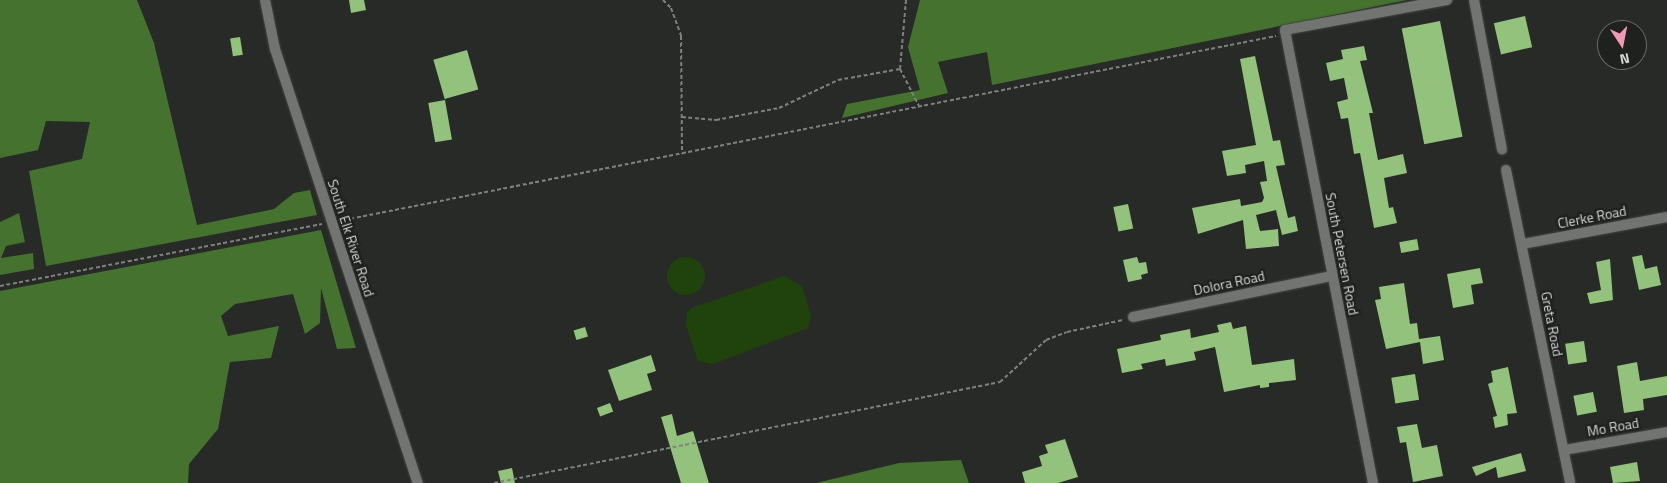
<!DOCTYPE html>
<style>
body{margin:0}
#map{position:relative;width:1667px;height:483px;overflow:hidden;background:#282a27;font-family:"Titillium Web",sans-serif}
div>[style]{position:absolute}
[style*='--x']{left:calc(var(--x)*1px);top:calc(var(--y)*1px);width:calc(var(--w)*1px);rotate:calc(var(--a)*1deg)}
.green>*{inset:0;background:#20420c}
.round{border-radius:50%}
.forest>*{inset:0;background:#45722e}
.building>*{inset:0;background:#92c27c;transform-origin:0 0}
.path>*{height:2px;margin-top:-1px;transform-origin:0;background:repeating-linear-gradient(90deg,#80817f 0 4px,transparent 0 6.5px)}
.roads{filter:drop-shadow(0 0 1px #444643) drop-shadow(0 0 1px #444643)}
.street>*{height:10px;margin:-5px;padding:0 5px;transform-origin:5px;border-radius:5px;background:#717470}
span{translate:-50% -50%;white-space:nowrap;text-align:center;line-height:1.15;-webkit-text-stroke:5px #1f211e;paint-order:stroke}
.street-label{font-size:14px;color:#d5d6d4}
.north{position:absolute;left:1597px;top:20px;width:50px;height:50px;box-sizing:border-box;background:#1f211e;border:1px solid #686967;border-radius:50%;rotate:169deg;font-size:14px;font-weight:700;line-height:20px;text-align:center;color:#d5d6d4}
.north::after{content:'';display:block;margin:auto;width:18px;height:22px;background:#ef9ab8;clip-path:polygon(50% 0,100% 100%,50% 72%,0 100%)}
</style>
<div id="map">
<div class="green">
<i class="round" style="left:667px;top:257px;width:38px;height:38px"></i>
<i style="clip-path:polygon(784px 276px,802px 286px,811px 316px,808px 328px,713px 364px,698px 361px,686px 325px,687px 313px,691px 308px)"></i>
</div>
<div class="forest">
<i style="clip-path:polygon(0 0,137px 0,154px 43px,197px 225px,274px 209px,294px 193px,310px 190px,317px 215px,46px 266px,29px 171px,82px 159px,90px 122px,46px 121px,38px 150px,0 158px)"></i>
<i style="clip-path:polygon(920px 0,1407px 0,992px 85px,987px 52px,938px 62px,948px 93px,842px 118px,847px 104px,920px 90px,908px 47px)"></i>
<i style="clip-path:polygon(19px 213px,25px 242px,6px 246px,1px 258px,33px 253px,34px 269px,0 275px,0 222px)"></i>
<i style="clip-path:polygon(321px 230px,356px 348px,337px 349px,321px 288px,320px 323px,305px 334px,293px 294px,235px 304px,221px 316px,228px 336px,279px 326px,271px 358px,230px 362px,218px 429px,189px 464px,188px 483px,0 483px,0 291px)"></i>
<i style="clip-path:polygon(961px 460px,969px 483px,816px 483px,899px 463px)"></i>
</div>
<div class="building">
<i style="clip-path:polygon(349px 0,364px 0,366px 10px,351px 13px)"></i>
<i style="left:1525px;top:16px;width:32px;height:32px;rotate:77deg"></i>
<i style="left:1440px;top:21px;width:118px;height:39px;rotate:79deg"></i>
<i style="left:240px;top:37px;width:18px;height:10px;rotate:81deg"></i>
<i style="clip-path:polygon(1364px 46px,1367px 60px,1360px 61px,1373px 113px,1369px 113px,1378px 160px,1403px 154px,1407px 173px,1384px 178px,1389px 208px,1393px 207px,1397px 223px,1374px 228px,1360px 153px,1354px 154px,1348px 118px,1341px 119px,1337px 102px,1348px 99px,1344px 78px,1330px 81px,1326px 63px,1343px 59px,1341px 50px)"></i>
<i style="left:467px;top:50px;width:41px;height:35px;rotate:74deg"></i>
<i style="clip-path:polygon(1255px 56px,1273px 141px,1280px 140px,1285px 165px,1276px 166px,1288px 218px,1295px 216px,1298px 231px,1282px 235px,1276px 210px,1256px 215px,1260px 231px,1278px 229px,1279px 246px,1246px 249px,1243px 220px,1198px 234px,1192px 208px,1240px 199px,1241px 206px,1262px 202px,1264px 198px,1260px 182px,1267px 181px,1264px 161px,1245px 165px,1246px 173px,1227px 176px,1222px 151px,1256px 145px,1240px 59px)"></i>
<i style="left:445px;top:100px;width:40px;height:17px;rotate:80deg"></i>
<i style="left:1128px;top:204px;width:25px;height:15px;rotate:78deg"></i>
<i style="left:1417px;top:239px;width:11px;height:18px;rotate:80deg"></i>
<i style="clip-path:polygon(1642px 255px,1645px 269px,1657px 266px,1661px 285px,1639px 290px,1632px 257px)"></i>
<i style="clip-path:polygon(1137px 257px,1139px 263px,1146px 262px,1148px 273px,1141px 275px,1142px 279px,1128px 282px,1123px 260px)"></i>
<i style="clip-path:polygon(1610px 259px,1613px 300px,1590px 304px,1587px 293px,1601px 290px,1596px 262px)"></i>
<i style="clip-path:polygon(1480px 268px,1483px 283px,1471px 285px,1474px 304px,1453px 308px,1447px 274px)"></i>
<i style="clip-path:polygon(1404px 283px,1410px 324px,1417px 323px,1419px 339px,1440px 336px,1444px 360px,1423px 364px,1420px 342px,1386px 349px,1375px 300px,1381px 299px,1379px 287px)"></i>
<i style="clip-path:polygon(1231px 322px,1233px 329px,1246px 326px,1252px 365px,1294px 359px,1296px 380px,1269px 383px,1269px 387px,1260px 388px,1260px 385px,1224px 392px,1215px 347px,1194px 352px,1196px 360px,1166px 366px,1165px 359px,1141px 364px,1143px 369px,1122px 373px,1117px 349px,1161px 340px,1160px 335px,1190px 329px,1191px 338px,1219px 332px,1217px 325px)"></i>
<i style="left:585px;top:327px;width:10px;height:12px;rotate:73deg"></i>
<i style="left:1584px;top:341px;width:21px;height:19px;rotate:82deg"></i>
<i style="clip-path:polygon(651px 355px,656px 371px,647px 374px,652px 390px,619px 401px,608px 370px)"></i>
<i style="clip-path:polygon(1637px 362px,1640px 381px,1667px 376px,1667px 395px,1643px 399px,1644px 410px,1624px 413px,1617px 366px)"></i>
<i style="clip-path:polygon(1508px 367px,1517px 413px,1507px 414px,1508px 425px,1495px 428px,1493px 417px,1497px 416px,1488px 384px,1493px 382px,1491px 371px)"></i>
<i style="left:1415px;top:374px;width:26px;height:24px;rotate:81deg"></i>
<i style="left:1593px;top:392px;width:20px;height:20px;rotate:79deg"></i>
<i style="left:610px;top:403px;width:9px;height:14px;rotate:69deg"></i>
<i style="clip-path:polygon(672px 414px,677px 436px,693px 431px,709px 483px,681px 483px,661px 417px)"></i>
<i style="clip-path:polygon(1417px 424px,1422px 448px,1437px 445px,1443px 476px,1413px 482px,1406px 442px,1400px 443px,1397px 427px)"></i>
<i style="clip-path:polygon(1065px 439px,1078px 477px,1058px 483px,1025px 483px,1022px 472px,1042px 466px,1039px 456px,1048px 453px,1045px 445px)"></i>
<i style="clip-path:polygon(1521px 453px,1526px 471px,1498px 478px,1496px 467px,1476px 476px,1472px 467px)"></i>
<i style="clip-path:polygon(1637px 462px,1640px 481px,1613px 483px,1610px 467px)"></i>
<i style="clip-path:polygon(512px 468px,515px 483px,501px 483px,498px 471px)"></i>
</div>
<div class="path">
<i style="--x:663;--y:0;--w:11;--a:45"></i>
<i style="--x:671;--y:8;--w:30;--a:70"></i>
<i style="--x:681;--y:36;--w:118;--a:89.5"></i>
<i style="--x:906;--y:0;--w:69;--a:95"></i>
<i style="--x:900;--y:69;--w:44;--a:62.9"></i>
<i style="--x:682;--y:117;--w:34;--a:5"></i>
<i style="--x:716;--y:120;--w:64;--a:-10.8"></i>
<i style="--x:779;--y:108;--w:65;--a:-25.4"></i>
<i style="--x:838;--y:80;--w:63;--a:-10.1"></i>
<i style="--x:344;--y:220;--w:950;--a:-11.17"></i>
<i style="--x:0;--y:286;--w:328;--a:-10.9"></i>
<i style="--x:494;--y:483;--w:516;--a:-11.29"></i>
<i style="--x:1000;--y:382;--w:62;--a:-42.4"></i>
<i style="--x:1046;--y:340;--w:22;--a:-21"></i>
<i style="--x:1067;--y:332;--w:57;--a:-12.1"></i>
</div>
<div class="roads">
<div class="street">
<i style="--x:265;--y:0;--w:50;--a:78.5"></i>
<i style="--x:275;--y:49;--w:457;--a:71.8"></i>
<i style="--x:1474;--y:0;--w:152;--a:79.4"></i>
<i style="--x:1506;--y:170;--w:319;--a:78.4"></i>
<i style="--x:1523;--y:244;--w:147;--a:-10.6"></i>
<i style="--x:1133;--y:317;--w:202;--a:-11.7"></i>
<i style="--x:1564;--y:450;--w:105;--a:-9.9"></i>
<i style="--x:1373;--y:483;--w:461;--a:-101"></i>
<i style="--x:1285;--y:30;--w:165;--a:-10.5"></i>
</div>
</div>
<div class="street-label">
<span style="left:1592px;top:217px;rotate:-11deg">Clerke Road</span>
<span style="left:351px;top:238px;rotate:72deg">South Elk River Road</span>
<span style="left:1342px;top:254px;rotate:79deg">South Petersen Road</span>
<span style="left:1229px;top:283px;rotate:-12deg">Dolora Road</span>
<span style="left:1552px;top:324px;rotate:79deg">Greta Road</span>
<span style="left:1613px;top:427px;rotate:-10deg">Mo Road</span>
</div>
<div class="north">N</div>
</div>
